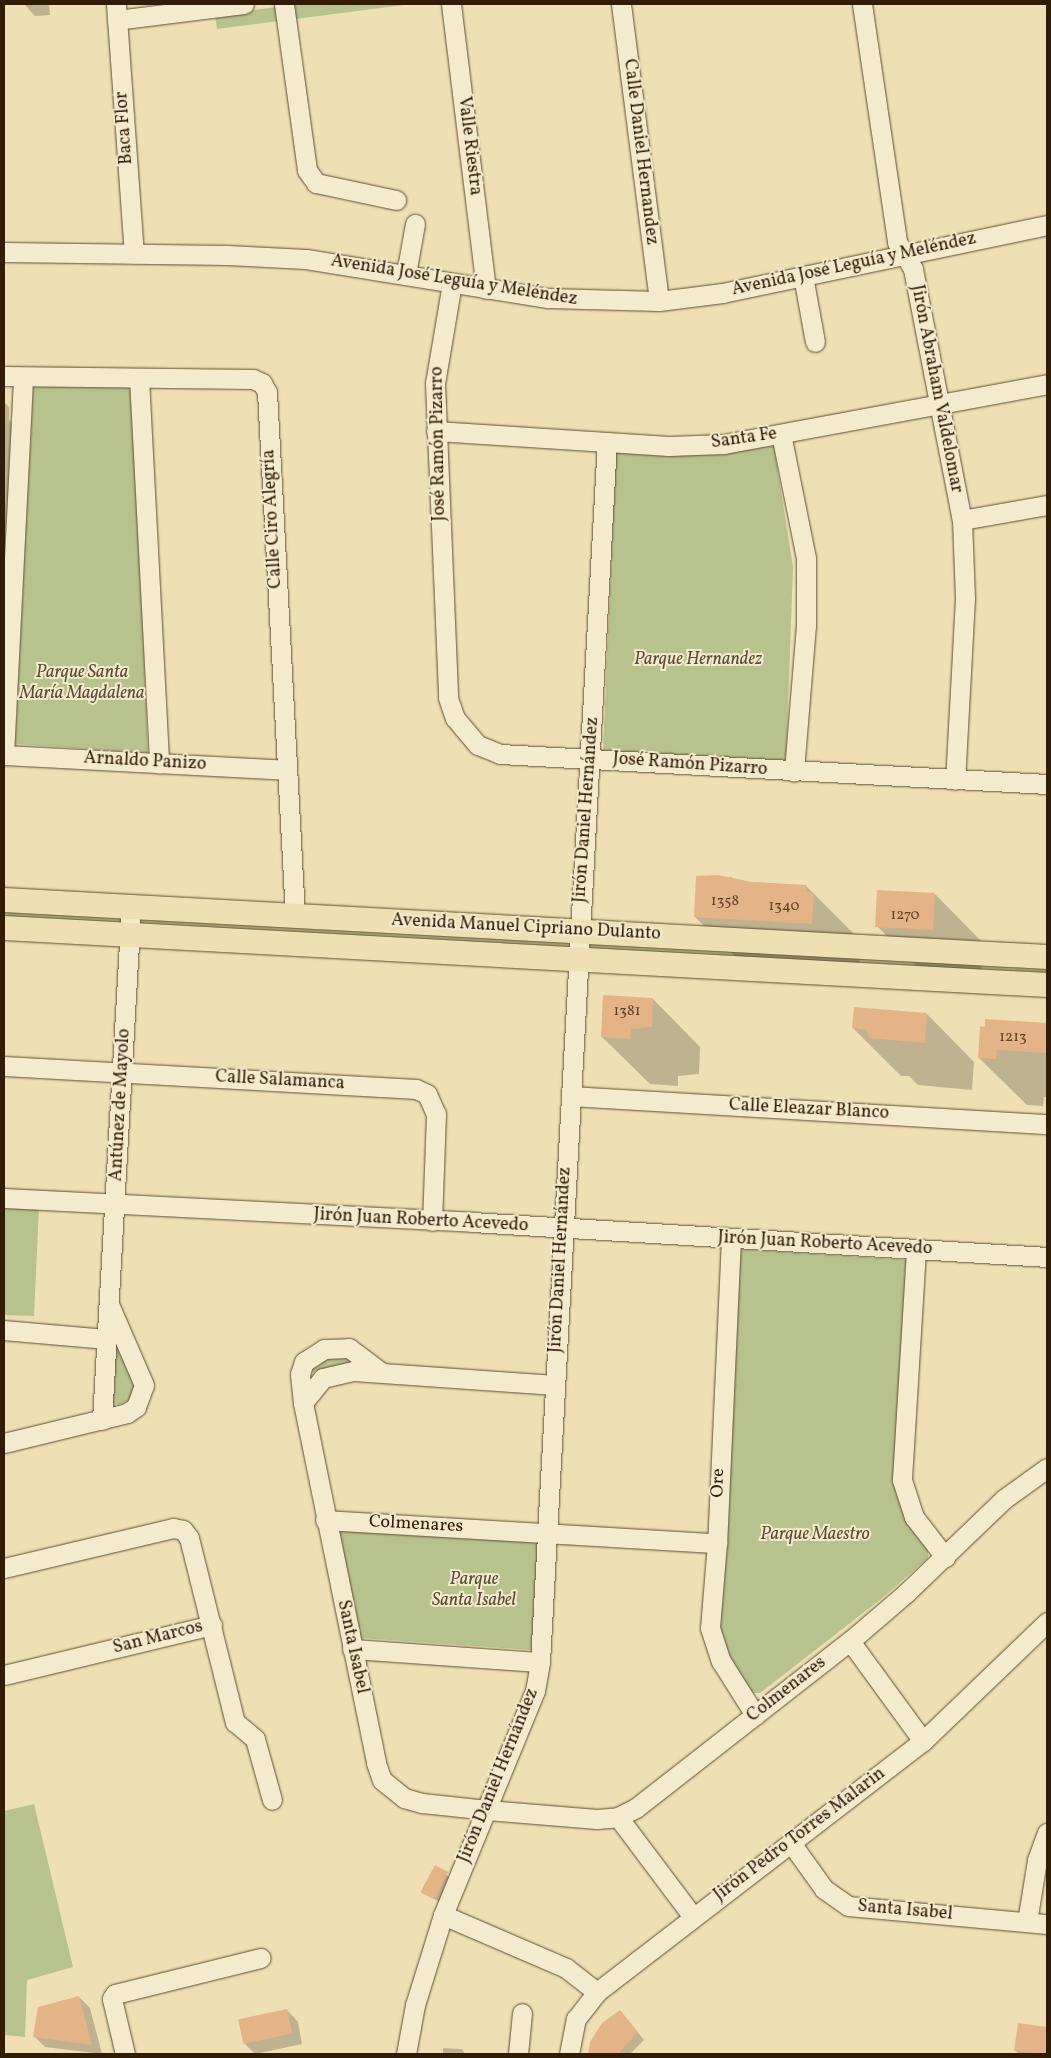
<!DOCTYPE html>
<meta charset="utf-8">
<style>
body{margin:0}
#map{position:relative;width:1051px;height:2058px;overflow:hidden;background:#eedfb4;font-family:Vollkorn,serif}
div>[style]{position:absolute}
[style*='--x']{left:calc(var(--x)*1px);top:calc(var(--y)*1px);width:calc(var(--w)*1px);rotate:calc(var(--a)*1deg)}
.green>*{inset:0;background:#b8c28e}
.shadow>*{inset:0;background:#0003}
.building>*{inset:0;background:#e5b388;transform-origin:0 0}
.roads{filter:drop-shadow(0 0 1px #614c32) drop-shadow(0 0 1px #614c32)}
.minor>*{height:19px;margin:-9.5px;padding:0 9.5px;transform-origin:9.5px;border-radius:9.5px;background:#f4eace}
.major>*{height:24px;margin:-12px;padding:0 12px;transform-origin:12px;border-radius:12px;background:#eedfb4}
span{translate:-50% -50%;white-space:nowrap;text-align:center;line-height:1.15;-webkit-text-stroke:4px #f4eace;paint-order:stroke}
.number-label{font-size:15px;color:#5f4127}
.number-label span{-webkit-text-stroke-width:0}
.street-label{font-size:18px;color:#321b07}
.park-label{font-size:18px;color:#5a4d30;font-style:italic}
.frame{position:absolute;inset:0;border:5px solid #321b07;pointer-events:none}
</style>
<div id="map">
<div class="green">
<i style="clip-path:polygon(299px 4px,412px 4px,217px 29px,215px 15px)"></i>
<i style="clip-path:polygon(33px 387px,133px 387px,148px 753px,15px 744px)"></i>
<i style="clip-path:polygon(774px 446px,793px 567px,786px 762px,603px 752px,616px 452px,668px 455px)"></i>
<i style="clip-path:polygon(4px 906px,122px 918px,121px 925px,4px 920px)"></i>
<i style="clip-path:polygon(139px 919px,569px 936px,572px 949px,140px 928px)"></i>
<i style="clip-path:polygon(587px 942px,1047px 965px,1047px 979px,588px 949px)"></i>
<i style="clip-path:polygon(4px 1207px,39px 1208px,34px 1316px,4px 1315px)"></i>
<i style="clip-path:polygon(741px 1249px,907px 1260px,895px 1469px,928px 1548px,928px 1558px,881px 1599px,760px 1693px,751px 1693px,728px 1659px,717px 1625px)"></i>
<i style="clip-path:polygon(111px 1329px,138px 1377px,134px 1396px,122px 1404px,106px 1405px)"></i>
<i style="clip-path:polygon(318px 1356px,349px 1357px,351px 1362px,305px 1374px)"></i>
<i style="clip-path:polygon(336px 1529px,538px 1540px,532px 1650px,360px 1638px)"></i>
<i style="clip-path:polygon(34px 1804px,73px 1967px,27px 1980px,25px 2037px,4px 2035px,4px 1811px)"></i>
</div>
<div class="shadow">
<i style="clip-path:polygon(24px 4px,49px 4px,50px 15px,35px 16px)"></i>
<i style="clip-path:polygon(4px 402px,9px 407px,9px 420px,13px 424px,5px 557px)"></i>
<i style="clip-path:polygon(697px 877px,731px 877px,736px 881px,806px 886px,861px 941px,859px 971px,743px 964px,695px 917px)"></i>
<i style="clip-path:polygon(935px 894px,982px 942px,981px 976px,924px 974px,877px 926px)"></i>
<i style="clip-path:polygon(653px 999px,700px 1047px,699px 1074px,678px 1076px,678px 1086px,650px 1084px,602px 1037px)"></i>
<i style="clip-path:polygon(927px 1014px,974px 1062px,972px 1090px,918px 1085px,909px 1076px,901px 1076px,853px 1028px)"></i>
<i style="clip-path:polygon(986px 1020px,1047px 1024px,1047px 1097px,1044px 1097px,1043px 1106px,1027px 1105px,979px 1058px)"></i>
<i style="clip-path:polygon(435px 1867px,455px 1881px,445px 1905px,426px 1894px)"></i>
<i style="clip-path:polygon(79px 1997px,90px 2008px,102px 2054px,45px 2047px,34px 2036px)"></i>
<i style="clip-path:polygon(287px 2010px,298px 2022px,302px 2044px,255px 2054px,244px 2043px,239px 2020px)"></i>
<i style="clip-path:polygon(620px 2011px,644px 2040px,630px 2054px,590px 2054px,591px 2042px)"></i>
<i style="clip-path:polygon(1019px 2025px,1047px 2028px,1047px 2054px,1019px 2054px,1015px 2050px)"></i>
<i style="clip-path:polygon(443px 2048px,462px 2049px,465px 2054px,443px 2054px)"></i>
</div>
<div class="building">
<i style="clip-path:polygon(718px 875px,752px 882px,807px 885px,806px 892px,814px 893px,812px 924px,694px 917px,696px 876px)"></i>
<i style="left:877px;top:890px;width:58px;height:37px;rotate:3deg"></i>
<i style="clip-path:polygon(603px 995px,653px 998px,652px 1027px,631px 1029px,630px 1039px,601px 1037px)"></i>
<i style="clip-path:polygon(854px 1007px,927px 1013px,925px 1043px,869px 1038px,867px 1030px,852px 1028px)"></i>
<i style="clip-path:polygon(985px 1019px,1047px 1023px,1047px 1053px,997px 1050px,996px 1059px,978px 1058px,980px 1026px,985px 1027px)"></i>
<i style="left:435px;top:1865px;width:15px;height:31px;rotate:28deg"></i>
<i style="clip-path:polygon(79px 1996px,92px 2045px,33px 2037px,38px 2007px)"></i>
<i style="left:287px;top:2009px;width:25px;height:50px;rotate:78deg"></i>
<i style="clip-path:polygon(620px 2010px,638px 2032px,618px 2054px,588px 2054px,590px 2042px,602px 2023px)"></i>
<i style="clip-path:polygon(1018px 2023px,1047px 2027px,1047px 2054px,1014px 2051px)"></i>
</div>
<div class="roads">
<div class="minor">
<i style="--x:116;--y:4;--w:250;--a:85.9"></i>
<i style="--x:284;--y:4;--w:168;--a:82.1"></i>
<i style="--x:307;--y:170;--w:16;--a:55"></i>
<i style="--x:316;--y:183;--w:82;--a:12"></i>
<i style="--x:451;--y:4;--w:287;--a:83"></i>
<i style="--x:621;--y:4;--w:299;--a:82.7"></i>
<i style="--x:862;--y:4;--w:241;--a:81.6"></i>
<i style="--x:897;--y:242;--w:31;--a:59"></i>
<i style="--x:913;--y:269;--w:256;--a:79"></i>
<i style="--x:962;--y:520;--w:78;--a:87.8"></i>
<i style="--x:965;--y:598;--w:182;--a:93.1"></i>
<i style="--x:117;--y:20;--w:128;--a:-7.2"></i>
<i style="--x:4;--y:252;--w:223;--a:0.8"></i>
<i style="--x:227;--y:255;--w:79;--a:2.9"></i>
<i style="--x:306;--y:259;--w:245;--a:9.2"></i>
<i style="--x:548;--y:298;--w:111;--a:1.5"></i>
<i style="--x:659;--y:301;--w:64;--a:-7.2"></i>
<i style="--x:722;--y:293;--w:332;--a:-11.8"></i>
<i style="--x:406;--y:274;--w:51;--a:-79.8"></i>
<i style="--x:803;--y:276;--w:67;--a:79.7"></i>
<i style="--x:452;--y:283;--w:101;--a:99.6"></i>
<i style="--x:435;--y:383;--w:315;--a:87.6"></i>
<i style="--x:448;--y:698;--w:21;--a:71"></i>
<i style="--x:455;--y:718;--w:35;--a:50"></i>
<i style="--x:478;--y:745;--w:24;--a:22"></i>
<i style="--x:500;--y:754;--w:548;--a:3.14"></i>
<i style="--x:4;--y:376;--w:249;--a:0.7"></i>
<i style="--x:253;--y:379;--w:10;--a:24"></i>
<i style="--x:262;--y:383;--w:10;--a:61"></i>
<i style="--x:267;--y:392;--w:524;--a:86.94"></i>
<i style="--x:139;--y:378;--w:386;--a:87"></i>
<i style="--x:436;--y:431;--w:233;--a:3.7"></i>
<i style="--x:669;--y:446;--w:55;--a:-2.1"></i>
<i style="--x:724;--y:444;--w:329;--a:-10.5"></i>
<i style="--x:781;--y:434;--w:126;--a:78.6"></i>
<i style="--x:806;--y:558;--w:67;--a:90"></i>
<i style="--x:806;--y:625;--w:147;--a:94.7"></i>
<i style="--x:962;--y:520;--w:86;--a:-10"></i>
<i style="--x:4;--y:755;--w:378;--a:-87.1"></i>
<i style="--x:4;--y:755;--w:282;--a:3"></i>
<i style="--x:4;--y:1066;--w:413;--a:3.2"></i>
<i style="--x:416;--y:1089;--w:12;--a:24"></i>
<i style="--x:427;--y:1094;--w:22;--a:66"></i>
<i style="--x:436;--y:1114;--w:107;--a:92.1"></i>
<i style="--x:571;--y:1096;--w:477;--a:3.4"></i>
<i style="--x:4;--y:1198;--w:469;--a:2.9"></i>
<i style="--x:472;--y:1222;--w:576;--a:3.48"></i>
<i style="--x:731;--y:1238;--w:305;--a:92.6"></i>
<i style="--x:717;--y:1543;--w:85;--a:94.7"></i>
<i style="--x:710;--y:1628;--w:35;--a:72"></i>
<i style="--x:721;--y:1661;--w:64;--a:57.8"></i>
<i style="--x:916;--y:1250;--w:230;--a:93.5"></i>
<i style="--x:902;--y:1480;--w:39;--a:72"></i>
<i style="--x:914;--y:1517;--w:51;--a:52.2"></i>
<i style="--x:4;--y:1330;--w:102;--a:5"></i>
<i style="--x:555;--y:1385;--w:202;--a:-176"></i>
<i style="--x:353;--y:1371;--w:31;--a:167"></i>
<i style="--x:323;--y:1378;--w:32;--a:129"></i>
<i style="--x:303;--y:1403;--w:367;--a:78.5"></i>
<i style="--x:376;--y:1763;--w:18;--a:71"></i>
<i style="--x:382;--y:1780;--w:28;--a:39"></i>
<i style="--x:404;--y:1798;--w:19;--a:16"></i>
<i style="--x:422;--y:1803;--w:65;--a:6.1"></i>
<i style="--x:487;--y:1810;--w:110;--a:4.7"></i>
<i style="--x:597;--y:1819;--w:21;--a:-5"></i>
<i style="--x:618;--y:1817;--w:20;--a:-27"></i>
<i style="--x:636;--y:1808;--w:271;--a:-38"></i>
<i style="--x:850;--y:1641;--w:74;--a:-40.6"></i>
<i style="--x:906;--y:1593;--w:136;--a:-43.8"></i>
<i style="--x:1004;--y:1499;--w:53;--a:-35.8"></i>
<i style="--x:303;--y:1403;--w:29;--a:-96"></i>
<i style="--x:300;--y:1374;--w:13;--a:-72"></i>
<i style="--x:304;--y:1362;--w:24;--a:-33"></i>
<i style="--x:324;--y:1349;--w:25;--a:-2"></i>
<i style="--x:349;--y:1348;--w:40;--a:37"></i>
<i style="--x:102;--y:1420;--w:514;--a:-86.76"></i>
<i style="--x:4;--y:1443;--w:127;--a:-13.7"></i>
<i style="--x:127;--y:1413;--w:11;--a:-34"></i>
<i style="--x:136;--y:1407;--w:23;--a:-70"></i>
<i style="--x:144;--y:1385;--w:88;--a:-113.4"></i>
<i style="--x:325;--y:1520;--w:393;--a:3.4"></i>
<i style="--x:4;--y:1568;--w:174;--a:-13.3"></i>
<i style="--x:173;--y:1528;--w:10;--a:11"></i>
<i style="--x:183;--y:1530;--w:10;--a:53"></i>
<i style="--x:189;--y:1538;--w:190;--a:76"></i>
<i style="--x:235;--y:1722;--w:26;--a:40"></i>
<i style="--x:255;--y:1739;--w:63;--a:74.4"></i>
<i style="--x:850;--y:1641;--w:124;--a:53.9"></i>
<i style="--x:352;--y:1649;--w:188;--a:4"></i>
<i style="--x:4;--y:1675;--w:214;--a:-13.5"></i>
<i style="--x:618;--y:1817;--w:125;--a:53.1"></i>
<i style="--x:791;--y:1843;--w:57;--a:54.3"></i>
<i style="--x:824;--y:1889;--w:29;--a:35"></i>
<i style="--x:848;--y:1906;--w:200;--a:5.2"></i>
<i style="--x:443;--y:1915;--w:134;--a:23.3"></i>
<i style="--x:566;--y:1968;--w:39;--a:38"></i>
<i style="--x:1027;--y:1922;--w:63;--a:-80.8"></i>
<i style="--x:1037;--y:1860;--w:29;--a:-70"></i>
<i style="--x:125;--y:2054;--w:57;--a:-103.3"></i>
<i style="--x:112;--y:1999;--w:6;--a:-59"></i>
<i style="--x:115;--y:1994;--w:150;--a:-13.9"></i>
<i style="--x:406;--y:2054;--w:50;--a:-79.6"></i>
<i style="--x:415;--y:2005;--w:94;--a:-72.7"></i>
<i style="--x:443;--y:1915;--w:242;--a:-67.7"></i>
<i style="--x:535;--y:1691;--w:29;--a:-80"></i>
<i style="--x:540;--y:1662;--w:1222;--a:-86.86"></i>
<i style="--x:518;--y:2054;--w:41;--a:-84.4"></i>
<i style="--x:569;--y:2054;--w:36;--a:-79"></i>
<i style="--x:576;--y:2019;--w:34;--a:-52"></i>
<i style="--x:597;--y:1992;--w:411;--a:-37.6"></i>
<i style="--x:923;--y:1741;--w:172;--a:-43.8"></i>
</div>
<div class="major">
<i style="--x:4;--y:900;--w:1045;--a:3.13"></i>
<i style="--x:4;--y:928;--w:1045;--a:3.13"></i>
</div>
</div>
<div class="number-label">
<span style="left:725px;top:902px">1358</span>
<span style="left:784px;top:907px">1340</span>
<span style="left:905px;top:916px">1270</span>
<span style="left:627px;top:1012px">1381</span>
<span style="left:1013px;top:1038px">1213</span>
</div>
<div class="street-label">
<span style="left:125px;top:128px;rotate:-94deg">Baca Flor</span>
<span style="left:469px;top:146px;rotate:83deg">Valle Riestra</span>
<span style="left:640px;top:152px;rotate:83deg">Calle Daniel Hernandez</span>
<span style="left:854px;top:265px;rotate:-12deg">Avenida José Leguía y Meléndez</span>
<span style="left:454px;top:281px;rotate:9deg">Avenida José Leguía y Meléndez</span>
<span style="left:936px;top:389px;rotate:79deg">Jirón Abraham Valdelomar</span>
<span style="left:744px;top:439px;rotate:-8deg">Santa Fe</span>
<span style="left:439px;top:444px;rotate:-91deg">José Ramón Pizarro</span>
<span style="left:273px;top:519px;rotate:-93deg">Calle Ciro Alegría</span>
<span style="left:145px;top:762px;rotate:3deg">Arnaldo Panizo</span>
<span style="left:690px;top:765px;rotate:4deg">José Ramón Pizarro</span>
<span style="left:587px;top:810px;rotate:-86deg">Jirón Daniel Hernández</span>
<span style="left:526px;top:928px;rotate:3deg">Avenida Manuel Cipriano Dulanto</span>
<span style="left:280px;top:1081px;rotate:3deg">Calle Salamanca</span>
<span style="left:121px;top:1105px;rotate:-87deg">Antúnez de Mayolo</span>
<span style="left:809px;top:1110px;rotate:3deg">Calle Eleazar Blanco</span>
<span style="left:421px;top:1221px;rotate:3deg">Jirón Juan Roberto Acevedo</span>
<span style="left:825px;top:1244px;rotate:3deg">Jirón Juan Roberto Acevedo</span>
<span style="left:561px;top:1260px;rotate:-87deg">Jirón Daniel Hernández</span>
<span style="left:719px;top:1483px;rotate:-88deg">Ore</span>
<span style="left:416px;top:1525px;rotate:3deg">Colmenares</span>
<span style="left:158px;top:1638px;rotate:-14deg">San Marcos</span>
<span style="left:352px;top:1647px;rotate:78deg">Santa Isabel</span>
<span style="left:787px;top:1690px;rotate:-38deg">Colmenares</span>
<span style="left:499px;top:1776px;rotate:-68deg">Jirón Daniel Hernández</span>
<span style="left:800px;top:1835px;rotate:-37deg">Jirón Pedro Torres Malarin</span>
<span style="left:905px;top:1911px;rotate:5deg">Santa Isabel</span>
</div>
<div class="park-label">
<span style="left:698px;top:660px">Parque Hernandez</span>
<span style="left:82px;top:684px">Parque Santa<br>María Magdalena</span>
<span style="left:815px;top:1535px">Parque Maestro</span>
<span style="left:474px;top:1591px">Parque<br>Santa Isabel</span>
</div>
<div class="frame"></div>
</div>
